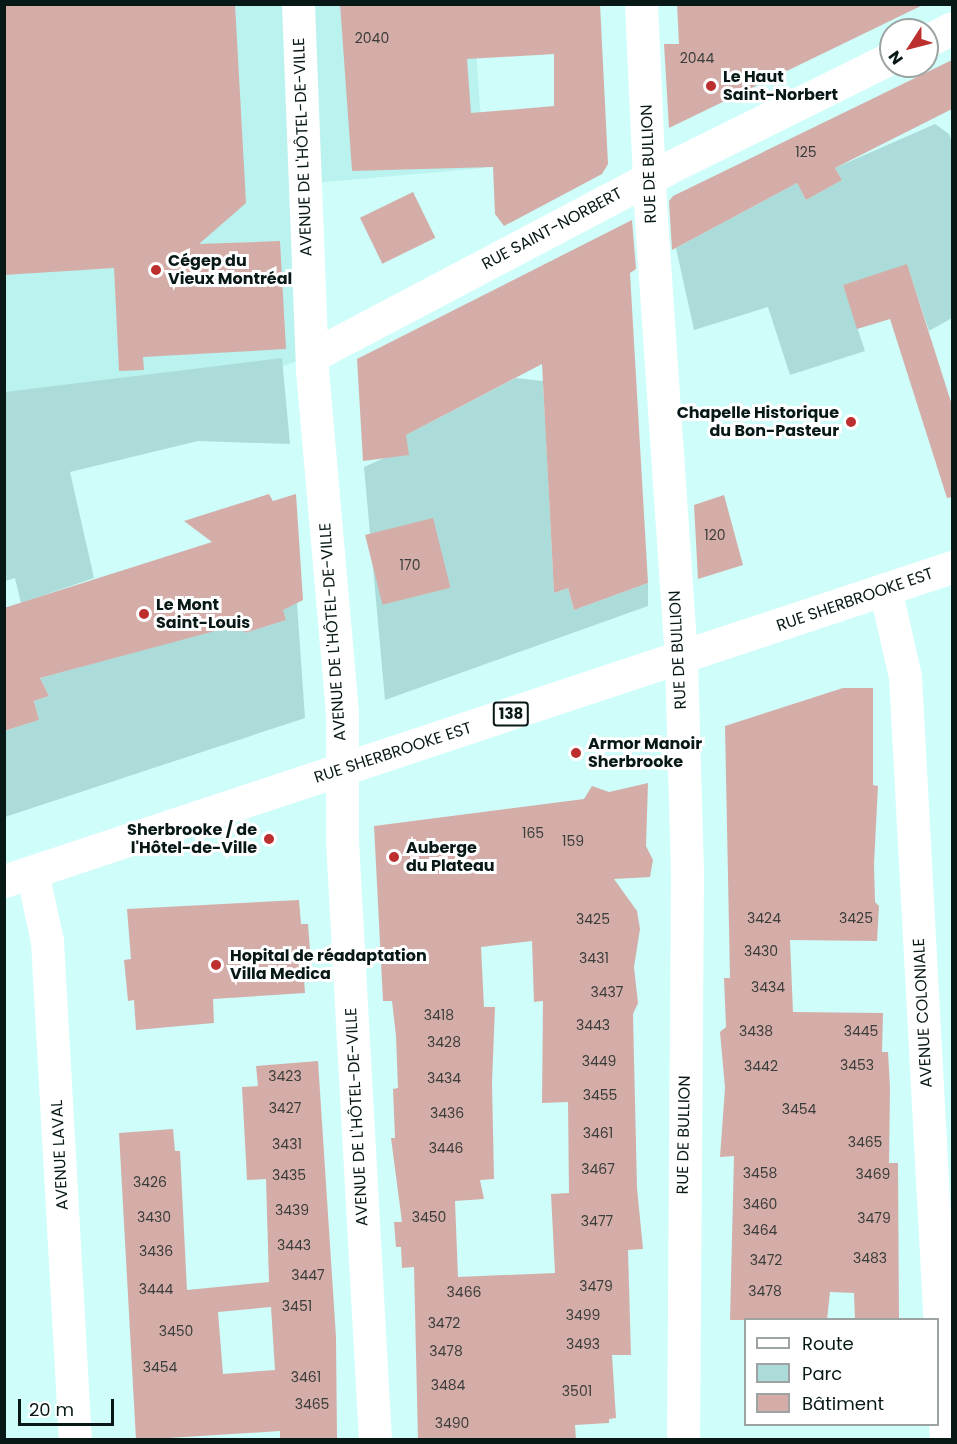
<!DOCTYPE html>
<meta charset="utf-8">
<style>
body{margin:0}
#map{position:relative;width:957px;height:1444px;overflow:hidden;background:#cefdfa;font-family:Poppins,sans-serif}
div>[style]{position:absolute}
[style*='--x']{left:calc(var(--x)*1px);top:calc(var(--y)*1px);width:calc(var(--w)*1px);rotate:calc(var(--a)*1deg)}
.built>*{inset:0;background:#b9f2ef}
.green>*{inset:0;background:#acdcd9}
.building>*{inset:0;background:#d5ada8;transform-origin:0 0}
.street>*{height:33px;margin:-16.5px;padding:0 16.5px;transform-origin:16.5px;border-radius:16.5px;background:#fff}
.primary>*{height:33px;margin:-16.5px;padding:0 16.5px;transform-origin:16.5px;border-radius:16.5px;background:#fff}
.dots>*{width:16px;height:16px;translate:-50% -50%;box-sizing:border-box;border:3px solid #fff;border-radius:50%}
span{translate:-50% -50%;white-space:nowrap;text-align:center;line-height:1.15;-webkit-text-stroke:6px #fff;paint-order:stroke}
.number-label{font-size:14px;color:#3a3d3b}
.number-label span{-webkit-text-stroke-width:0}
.shield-label span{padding:2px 4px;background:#fff;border:2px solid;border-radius:4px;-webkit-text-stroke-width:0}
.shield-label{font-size:15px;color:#071817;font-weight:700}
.poi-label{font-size:16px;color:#071817;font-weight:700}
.left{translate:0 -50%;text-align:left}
.right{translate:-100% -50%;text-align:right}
.street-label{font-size:16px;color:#071817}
.frame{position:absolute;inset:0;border:6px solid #071817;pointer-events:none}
.legend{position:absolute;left:744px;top:1318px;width:195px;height:108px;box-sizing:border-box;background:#fff;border:2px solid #9ca3a2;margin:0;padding:8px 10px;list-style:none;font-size:18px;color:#071817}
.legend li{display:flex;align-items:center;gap:12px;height:30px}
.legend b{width:30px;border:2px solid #9ca3a2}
.north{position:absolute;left:879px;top:18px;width:60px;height:60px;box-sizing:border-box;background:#fff;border:2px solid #9ca3a2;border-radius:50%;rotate:234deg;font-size:16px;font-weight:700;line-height:24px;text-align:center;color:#071817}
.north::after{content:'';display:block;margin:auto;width:21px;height:27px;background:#bd2e2e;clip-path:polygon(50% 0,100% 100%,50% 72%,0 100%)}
.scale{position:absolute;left:18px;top:1399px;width:96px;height:27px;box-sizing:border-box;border:3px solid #071817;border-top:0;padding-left:8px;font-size:18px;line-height:21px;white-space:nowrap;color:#071817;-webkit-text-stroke:4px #fff;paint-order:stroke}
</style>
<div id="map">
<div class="built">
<i style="clip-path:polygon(4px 5px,473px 5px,484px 168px,301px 184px,312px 356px,5px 461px)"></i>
</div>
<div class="green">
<i style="clip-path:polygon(935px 124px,949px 134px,952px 143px,952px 318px,929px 331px,907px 265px,843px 285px,865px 351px,790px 375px,768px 307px,694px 330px,676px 248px,797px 183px,806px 200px,842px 180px,835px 168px)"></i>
<i style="clip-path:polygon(282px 358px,290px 444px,198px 441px,70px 472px,94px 578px,21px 603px,15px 578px,5px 581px,5px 392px)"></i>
<i style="clip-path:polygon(516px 378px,543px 381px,554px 593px,568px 588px,574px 610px,648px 583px,648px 606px,385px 700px,364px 467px,384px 458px,406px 435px)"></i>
<i style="clip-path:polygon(297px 603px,305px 718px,5px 817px,4px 731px,39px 720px,34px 701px,49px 696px,40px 678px,241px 623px,245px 633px,286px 620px,282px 608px)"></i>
</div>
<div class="building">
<i style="clip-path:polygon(4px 4px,235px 4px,246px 203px,199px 244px,280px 241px,286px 349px,143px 357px,144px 370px,119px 371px,114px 268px,4px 275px)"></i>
<i style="clip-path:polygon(evenodd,340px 4px,600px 4px,608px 164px,602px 174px,504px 226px,495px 214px,493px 167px,352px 171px,340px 4px,554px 54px,554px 106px,471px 113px,467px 59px,554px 54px)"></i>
<i style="clip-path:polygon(677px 4px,925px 4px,669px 128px,664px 44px,679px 44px)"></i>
<i style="clip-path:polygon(952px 60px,952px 109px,835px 168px,842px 180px,806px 200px,797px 183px,672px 250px,669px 201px,673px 196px)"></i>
<i style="left:413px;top:192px;width:51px;height:59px;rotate:64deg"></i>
<i style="clip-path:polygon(632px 220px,636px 269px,630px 273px,648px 583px,574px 610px,568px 588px,554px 593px,542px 364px,406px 435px,409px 455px,363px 461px,357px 359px)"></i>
<i style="clip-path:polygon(907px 264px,952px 405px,952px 497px,947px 498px,890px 319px,857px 329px,843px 285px)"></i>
<i style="clip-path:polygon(269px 494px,273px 501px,296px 494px,303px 600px,283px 610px,286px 620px,245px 633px,241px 624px,40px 678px,49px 696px,34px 701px,39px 720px,4px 731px,4px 608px,212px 542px,184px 521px)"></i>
<i style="clip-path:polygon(724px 495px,743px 565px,698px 579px,694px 505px)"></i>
<i style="left:433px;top:518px;width:72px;height:70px;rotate:76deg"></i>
<i style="clip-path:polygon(843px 688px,873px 688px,873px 785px,878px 786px,874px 864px,875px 902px,879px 906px,877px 941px,790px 940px,793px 1012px,883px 1013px,882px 1052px,888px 1052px,890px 1087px,889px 1163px,898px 1163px,899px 1320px,855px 1320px,854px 1293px,830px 1292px,827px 1320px,730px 1320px,734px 1156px,720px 1157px,725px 1088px,720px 1032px,726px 1027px,724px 978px,730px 978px,725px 726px)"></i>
<i style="clip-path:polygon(evenodd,648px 783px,646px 846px,653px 860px,650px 877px,614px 879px,637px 911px,640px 929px,634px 967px,638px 1003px,633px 1014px,637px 1188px,643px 1249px,628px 1250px,631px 1355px,612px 1355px,616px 1418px,609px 1419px,609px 1423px,575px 1425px,576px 1440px,418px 1440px,414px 1267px,402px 1268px,401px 1247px,396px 1247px,394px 1222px,402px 1222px,391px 1138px,395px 1138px,393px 1089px,398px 1088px,396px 1036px,392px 1001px,383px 1001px,374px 826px,584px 799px,592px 786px,609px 792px,648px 783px,532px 941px,534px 1002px,543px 1001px,542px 1103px,568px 1102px,569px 1193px,551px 1194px,555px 1273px,458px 1277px,455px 1201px,484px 1199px,480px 1180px,494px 1179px,492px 1083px,495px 1007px,484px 1007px,481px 947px,532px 941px)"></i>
<i style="clip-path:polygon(299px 900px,301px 924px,308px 924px,311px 964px,303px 965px,305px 993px,213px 999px,214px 1023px,136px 1030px,134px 1000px,128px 1001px,124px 960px,131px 959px,127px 909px)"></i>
<i style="clip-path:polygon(evenodd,318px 1061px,336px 1337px,337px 1440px,280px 1440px,280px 1431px,136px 1440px,119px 1133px,173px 1129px,175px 1151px,180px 1151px,187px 1290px,269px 1282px,266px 1179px,247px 1180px,242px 1087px,258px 1086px,256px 1066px,318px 1061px,271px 1307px,275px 1370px,223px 1374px,218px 1312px,271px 1307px)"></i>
</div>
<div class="street">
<i style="--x:298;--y:4;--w:366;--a:87.8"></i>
<i style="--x:312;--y:370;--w:344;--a:85"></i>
<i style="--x:342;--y:713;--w:128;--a:90"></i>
<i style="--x:342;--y:841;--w:600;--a:86.85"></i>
<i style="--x:641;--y:4;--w:200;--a:87.4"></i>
<i style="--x:650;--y:204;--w:456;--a:86.1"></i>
<i style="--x:681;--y:659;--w:215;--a:88.4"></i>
<i style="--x:687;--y:874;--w:566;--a:90.4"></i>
<i style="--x:927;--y:41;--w:28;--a:-27"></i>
<i style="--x:312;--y:356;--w:400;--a:-27.8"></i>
<i style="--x:666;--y:169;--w:251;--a:-26.3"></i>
<i style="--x:885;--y:589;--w:89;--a:77.1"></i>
<i style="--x:905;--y:676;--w:765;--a:86.93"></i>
<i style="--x:32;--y:872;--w:71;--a:77.7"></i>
<i style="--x:47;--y:941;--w:500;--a:86.8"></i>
</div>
<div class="primary">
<i style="--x:4;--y:881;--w:999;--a:-18.33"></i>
</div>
<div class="dots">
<i style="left:711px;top:86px;background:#bd2e2e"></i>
<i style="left:156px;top:270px;background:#bd2e2e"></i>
<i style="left:851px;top:422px;background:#bd2e2e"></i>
<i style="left:144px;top:614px;background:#bd2e2e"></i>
<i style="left:576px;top:753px;background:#bd2e2e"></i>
<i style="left:269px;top:839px;background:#bd2e2e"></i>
<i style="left:394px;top:857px;background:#bd2e2e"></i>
<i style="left:216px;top:965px;background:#bd2e2e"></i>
</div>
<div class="number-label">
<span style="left:372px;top:38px">2040</span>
<span style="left:697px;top:58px">2044</span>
<span style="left:806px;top:152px">125</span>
<span style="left:715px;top:535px">120</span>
<span style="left:410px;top:565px">170</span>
<span style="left:533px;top:833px">165</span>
<span style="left:573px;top:841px">159</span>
<span style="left:764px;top:918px">3424</span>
<span style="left:856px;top:918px">3425</span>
<span style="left:593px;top:919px">3425</span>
<span style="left:761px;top:951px">3430</span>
<span style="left:594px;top:958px">3431</span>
<span style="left:768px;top:987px">3434</span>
<span style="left:607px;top:992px">3437</span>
<span style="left:439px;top:1015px">3418</span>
<span style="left:593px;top:1025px">3443</span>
<span style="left:756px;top:1031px">3438</span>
<span style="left:861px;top:1031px">3445</span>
<span style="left:444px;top:1042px">3428</span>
<span style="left:599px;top:1061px">3449</span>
<span style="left:857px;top:1065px">3453</span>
<span style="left:761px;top:1066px">3442</span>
<span style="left:285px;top:1076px">3423</span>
<span style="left:444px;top:1078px">3434</span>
<span style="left:600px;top:1095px">3455</span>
<span style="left:285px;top:1108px">3427</span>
<span style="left:799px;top:1109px">3454</span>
<span style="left:447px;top:1113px">3436</span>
<span style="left:598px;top:1133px">3461</span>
<span style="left:865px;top:1142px">3465</span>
<span style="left:287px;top:1144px">3431</span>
<span style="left:446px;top:1148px">3446</span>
<span style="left:598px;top:1169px">3467</span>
<span style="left:760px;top:1173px">3458</span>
<span style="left:873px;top:1174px">3469</span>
<span style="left:289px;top:1175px">3435</span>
<span style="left:150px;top:1182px">3426</span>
<span style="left:760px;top:1204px">3460</span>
<span style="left:292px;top:1210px">3439</span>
<span style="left:154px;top:1217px">3430</span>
<span style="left:429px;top:1217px">3450</span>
<span style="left:874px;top:1218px">3479</span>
<span style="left:597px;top:1221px">3477</span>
<span style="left:760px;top:1230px">3464</span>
<span style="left:294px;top:1245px">3443</span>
<span style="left:156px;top:1251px">3436</span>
<span style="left:870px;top:1258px">3483</span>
<span style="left:766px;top:1260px">3472</span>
<span style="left:308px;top:1275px">3447</span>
<span style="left:596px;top:1286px">3479</span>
<span style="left:156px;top:1289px">3444</span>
<span style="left:765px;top:1291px">3478</span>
<span style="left:464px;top:1292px">3466</span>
<span style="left:297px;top:1306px">3451</span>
<span style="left:583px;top:1315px">3499</span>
<span style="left:444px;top:1323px">3472</span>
<span style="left:176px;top:1331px">3450</span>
<span style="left:583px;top:1344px">3493</span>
<span style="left:446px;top:1351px">3478</span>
<span style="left:160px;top:1367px">3454</span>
<span style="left:306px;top:1377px">3461</span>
<span style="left:448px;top:1385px">3484</span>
<span style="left:577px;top:1391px">3501</span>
<span style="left:312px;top:1404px">3465</span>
<span style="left:452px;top:1423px">3490</span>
</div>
<div class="shield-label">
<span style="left:511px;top:714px">138</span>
</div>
<div class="poi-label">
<span class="left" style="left:723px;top:86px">Le Haut<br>Saint-Norbert</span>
<span class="left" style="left:168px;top:270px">Cégep du<br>Vieux Montréal</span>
<span class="right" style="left:839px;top:422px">Chapelle Historique<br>du Bon-Pasteur</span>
<span class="left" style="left:156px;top:614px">Le Mont<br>Saint-Louis</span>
<span class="left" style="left:588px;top:753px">Armor Manoir<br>Sherbrooke</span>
<span class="right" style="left:257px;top:839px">Sherbrooke / de<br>l'Hôtel-de-Ville</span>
<span class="left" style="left:406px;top:857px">Auberge<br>du Plateau</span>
<span class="left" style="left:230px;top:965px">Hopital de réadaptation<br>Villa Medica</span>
</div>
<div class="street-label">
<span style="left:303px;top:147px;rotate:-92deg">AVENUE DE L'HÔTEL-DE-VILLE</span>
<span style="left:649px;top:164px;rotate:-92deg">RUE DE BULLION</span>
<span style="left:552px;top:229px;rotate:-28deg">RUE SAINT-NORBERT</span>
<span style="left:855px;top:600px;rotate:-19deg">RUE SHERBROOKE EST</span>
<span style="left:333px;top:632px;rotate:-94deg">AVENUE DE L'HÔTEL-DE-VILLE</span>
<span style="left:678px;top:650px;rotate:-93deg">RUE DE BULLION</span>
<span style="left:393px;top:753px;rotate:-18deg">RUE SHERBROOKE EST</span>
<span style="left:923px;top:1013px;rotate:-93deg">AVENUE COLONIALE</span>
<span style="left:357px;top:1117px;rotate:-93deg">AVENUE DE L'HÔTEL-DE-VILLE</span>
<span style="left:684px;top:1135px;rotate:-89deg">RUE DE BULLION</span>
<span style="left:60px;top:1155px;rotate:-93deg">AVENUE LAVAL</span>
</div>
<div class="frame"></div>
<ul class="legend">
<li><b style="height:8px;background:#fff"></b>Route</li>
<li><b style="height:16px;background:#acdcd9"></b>Parc</li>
<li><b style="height:16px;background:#d5ada8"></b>Bâtiment</li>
</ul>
<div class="north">N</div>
<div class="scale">20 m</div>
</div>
